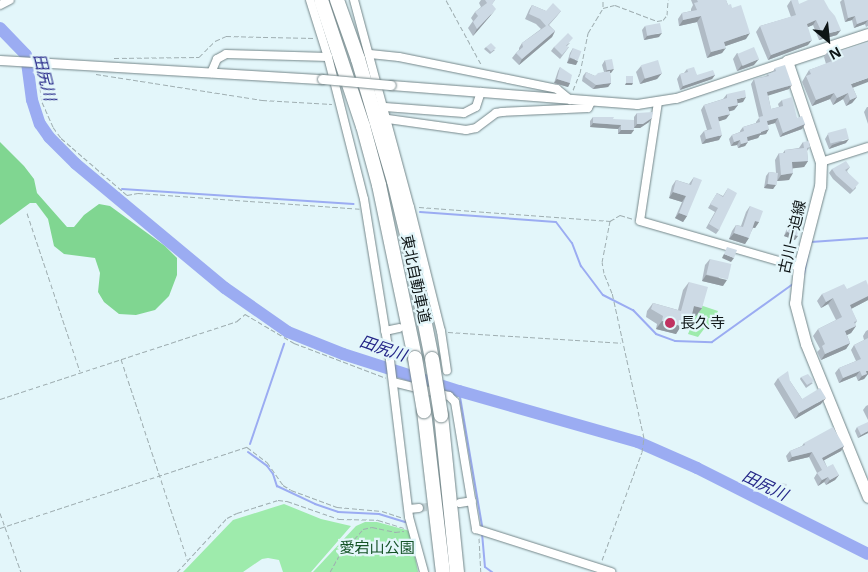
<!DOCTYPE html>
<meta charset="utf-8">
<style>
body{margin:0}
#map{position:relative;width:868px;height:572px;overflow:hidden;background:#e3f6fa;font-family:"Open Sans","Noto Sans JP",sans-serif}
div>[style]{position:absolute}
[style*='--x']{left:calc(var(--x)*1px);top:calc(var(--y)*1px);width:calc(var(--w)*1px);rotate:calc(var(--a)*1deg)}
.green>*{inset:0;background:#9eebac}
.forest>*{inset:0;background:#80d691}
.stream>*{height:2px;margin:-1px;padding:0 1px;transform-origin:1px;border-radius:1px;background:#9bacf2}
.river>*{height:12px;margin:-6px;padding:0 6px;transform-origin:6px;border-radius:6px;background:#9bacf2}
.minor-tunnel>*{height:8px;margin-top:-4px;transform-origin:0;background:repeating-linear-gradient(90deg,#c3d4d8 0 8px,transparent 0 12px)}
.path>*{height:1px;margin-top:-0.5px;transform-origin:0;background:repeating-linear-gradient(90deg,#9faeb1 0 5px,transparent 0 7.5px)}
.roads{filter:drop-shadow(0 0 1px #748689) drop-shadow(0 0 1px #748689)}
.minor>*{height:8px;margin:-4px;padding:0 4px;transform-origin:4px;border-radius:4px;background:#fff}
.tertiary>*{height:9px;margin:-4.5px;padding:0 4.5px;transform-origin:4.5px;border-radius:4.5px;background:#fff}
.primary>*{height:11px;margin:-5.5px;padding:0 5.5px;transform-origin:5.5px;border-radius:5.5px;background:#fff}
.motorway>*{height:14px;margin:-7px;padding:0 7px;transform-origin:7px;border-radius:7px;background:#fff}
.bridges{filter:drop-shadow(0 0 1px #748689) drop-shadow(0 0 1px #748689)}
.tertiary-bridge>*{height:9px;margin:-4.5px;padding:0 4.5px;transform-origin:4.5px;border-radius:4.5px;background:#fff}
.motorway-bridge>*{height:14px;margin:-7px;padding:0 7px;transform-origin:7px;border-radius:7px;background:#fff}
.wall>*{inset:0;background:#b0bbc5}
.shaded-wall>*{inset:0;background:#9099a0}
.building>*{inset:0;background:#cddae5;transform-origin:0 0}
.dots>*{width:14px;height:14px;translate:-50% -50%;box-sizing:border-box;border:2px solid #e3f6fa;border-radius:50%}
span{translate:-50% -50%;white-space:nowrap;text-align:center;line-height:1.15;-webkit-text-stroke:4.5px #e3f6fa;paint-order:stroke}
.street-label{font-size:15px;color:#0e1516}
.poi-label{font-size:15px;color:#0e1516}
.left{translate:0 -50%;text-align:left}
.park-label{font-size:15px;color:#155327}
.water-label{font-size:16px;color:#242688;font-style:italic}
.north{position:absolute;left:803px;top:15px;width:50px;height:50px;-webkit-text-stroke:4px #e3f6fa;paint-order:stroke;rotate:152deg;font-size:14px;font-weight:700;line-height:20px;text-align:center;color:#0e1516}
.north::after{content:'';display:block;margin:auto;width:18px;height:22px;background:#0e1516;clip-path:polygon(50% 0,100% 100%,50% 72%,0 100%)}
</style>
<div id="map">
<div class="green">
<i style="clip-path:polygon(700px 305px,718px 311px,710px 330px,704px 329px,698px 337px,688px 334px)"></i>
<i style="clip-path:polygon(284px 504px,321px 519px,351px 526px,311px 572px,283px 572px,279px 560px,268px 558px,262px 559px,243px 572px,183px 572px,233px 520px)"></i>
<i style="clip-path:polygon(365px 522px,377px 522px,410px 531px,418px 572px,313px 572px,356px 526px)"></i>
</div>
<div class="forest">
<i style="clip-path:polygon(0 142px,24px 166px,34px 179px,37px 193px,67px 227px,74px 227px,84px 215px,99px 204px,110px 206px,165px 246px,177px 258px,177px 275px,169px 296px,155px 310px,136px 315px,119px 314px,104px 302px,98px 292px,100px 273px,95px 258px,64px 254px,54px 246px,48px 219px,36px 203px,30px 203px,0 225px)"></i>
</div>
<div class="stream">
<i style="--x:122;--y:189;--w:232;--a:3.7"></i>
<i style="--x:116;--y:196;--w:4;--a:-45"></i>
<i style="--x:420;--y:212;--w:136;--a:4.2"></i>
<i style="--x:556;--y:222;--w:26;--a:53"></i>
<i style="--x:572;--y:243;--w:25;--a:69"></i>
<i style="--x:581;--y:266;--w:36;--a:53"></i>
<i style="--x:603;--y:295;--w:34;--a:27"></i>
<i style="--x:633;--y:310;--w:33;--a:46"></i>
<i style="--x:656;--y:334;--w:20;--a:20"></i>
<i style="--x:675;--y:341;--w:37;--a:2"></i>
<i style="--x:712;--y:342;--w:100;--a:-35.6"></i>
<i style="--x:811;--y:242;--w:57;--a:-4"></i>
<i style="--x:804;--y:274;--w:25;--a:-79"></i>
<i style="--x:288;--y:334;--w:2;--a:-90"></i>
<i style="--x:459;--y:391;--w:137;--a:80.3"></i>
<i style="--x:250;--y:444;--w:106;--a:-71.2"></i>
<i style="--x:248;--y:452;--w:24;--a:36"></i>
<i style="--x:267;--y:466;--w:10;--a:53"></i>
<i style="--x:273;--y:474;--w:13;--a:72"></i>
<i style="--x:277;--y:486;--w:42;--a:25.3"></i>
<i style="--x:315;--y:504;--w:24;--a:19"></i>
<i style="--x:338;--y:512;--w:41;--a:2.8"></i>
<i style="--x:379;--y:514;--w:28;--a:17"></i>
<i style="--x:482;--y:533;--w:34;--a:85"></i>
<i style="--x:485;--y:567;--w:9;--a:36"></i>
</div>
<div class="river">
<i style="--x:0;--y:28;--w:37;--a:46"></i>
<i style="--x:26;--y:55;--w:45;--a:82.4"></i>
<i style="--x:32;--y:100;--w:25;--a:72"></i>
<i style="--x:40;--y:124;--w:16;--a:55"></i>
<i style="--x:49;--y:137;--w:38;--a:45"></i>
<i style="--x:76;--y:164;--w:194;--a:39.8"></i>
<i style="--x:225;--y:288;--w:77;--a:34.9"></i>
<i style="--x:288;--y:332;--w:59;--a:21.8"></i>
<i style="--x:343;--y:354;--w:122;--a:17.7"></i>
<i style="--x:459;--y:391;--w:186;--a:15.9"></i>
<i style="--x:638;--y:442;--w:64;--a:23.8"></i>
<i style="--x:697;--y:468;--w:191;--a:26.7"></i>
</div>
<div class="minor-tunnel">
<i style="--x:419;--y:508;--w:34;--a:-7"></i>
</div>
<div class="path">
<i style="--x:446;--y:0;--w:75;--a:61.4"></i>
<i style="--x:603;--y:7;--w:7;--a:-90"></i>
<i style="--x:114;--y:58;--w:85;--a:-0.7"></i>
<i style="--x:199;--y:57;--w:23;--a:-45"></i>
<i style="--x:215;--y:41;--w:12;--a:-24"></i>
<i style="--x:226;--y:36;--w:89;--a:1.3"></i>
<i style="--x:41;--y:70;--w:18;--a:93"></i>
<i style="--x:40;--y:88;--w:14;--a:82"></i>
<i style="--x:42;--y:102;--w:27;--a:66"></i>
<i style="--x:53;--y:127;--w:14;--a:54"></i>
<i style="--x:61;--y:138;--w:87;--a:40.8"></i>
<i style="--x:127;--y:195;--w:11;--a:-10"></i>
<i style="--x:138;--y:193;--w:222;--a:4.1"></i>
<i style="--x:96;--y:74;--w:168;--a:8.9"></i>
<i style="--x:262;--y:100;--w:70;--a:3.3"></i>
<i style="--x:573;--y:90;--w:18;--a:-68"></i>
<i style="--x:580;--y:73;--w:41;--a:-78.7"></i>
<i style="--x:588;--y:33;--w:29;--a:-59"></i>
<i style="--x:603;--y:8;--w:12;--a:-14"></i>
<i style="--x:615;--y:5;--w:45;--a:20.9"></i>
<i style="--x:657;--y:21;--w:6;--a:-9"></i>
<i style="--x:663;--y:20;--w:6;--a:-51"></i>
<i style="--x:667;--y:15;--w:15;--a:-86"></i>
<i style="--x:419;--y:207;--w:192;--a:4.2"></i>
<i style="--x:27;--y:213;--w:167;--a:71.5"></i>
<i style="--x:448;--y:332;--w:173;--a:3.6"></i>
<i style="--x:121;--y:359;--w:211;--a:71.7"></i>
<i style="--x:0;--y:399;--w:250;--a:-18.2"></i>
<i style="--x:237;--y:321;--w:11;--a:-41"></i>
<i style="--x:245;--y:314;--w:57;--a:30.6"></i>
<i style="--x:294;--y:343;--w:98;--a:20.8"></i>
<i style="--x:0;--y:513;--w:63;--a:70.4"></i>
<i style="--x:0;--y:528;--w:260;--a:-18.2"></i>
<i style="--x:247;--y:447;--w:25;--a:37"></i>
<i style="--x:267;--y:462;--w:28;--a:55"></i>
<i style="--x:283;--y:485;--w:9;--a:32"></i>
<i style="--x:291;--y:490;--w:49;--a:20.3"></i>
<i style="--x:337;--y:507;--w:45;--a:5.1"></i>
<i style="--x:382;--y:511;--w:20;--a:18"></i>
<i style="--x:479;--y:538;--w:34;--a:87"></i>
<i style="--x:602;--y:560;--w:115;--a:-69.7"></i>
<i style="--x:642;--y:452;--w:14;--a:-82"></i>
<i style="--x:644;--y:438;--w:148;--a:-102.4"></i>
<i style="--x:612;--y:293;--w:22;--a:-112"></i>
<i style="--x:604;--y:273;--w:11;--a:-100"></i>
<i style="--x:602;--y:262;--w:42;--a:-79"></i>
<i style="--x:610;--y:221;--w:12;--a:-31"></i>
<i style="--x:620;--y:215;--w:14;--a:17"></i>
<i style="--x:177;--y:572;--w:74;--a:-47.2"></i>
<i style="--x:227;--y:518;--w:11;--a:-27"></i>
<i style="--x:237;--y:513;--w:43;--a:-17.6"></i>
<i style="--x:278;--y:500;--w:9;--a:6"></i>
<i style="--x:287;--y:501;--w:55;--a:19.1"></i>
<i style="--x:339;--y:519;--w:39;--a:1"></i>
<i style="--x:378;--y:520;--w:27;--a:17"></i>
<i style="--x:330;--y:572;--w:18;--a:-61"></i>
<i style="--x:339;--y:556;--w:36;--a:-48"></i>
<i style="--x:363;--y:529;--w:9;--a:-13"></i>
<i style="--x:372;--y:527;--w:24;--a:12"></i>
<i style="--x:395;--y:532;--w:9;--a:-6"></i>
</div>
<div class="roads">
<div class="minor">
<i style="--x:310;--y:0;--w:60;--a:72.5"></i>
<i style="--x:328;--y:57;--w:146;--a:75.8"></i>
<i style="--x:364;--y:199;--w:163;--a:80.8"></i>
<i style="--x:390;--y:360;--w:158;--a:83.1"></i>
<i style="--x:409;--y:517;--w:57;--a:74.7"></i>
<i style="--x:354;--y:0;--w:214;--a:74.9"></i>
<i style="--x:410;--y:207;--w:128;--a:76"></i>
<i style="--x:441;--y:331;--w:40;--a:81.5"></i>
<i style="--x:0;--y:5;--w:11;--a:-27"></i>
<i style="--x:370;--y:54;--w:29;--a:6"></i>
<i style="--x:399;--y:57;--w:161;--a:11.4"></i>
<i style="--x:557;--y:89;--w:17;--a:40"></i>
<i style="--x:211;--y:73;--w:15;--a:-67"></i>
<i style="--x:217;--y:59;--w:10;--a:-29"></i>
<i style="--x:226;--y:54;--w:102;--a:1.7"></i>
<i style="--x:658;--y:102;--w:120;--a:98.6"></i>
<i style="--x:640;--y:221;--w:166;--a:16.1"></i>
<i style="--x:385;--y:107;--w:79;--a:4.3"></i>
<i style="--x:464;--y:113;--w:13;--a:-27"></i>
<i style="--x:476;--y:107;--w:16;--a:-72"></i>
<i style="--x:388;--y:119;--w:79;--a:8"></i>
<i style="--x:466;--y:130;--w:10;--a:-11"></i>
<i style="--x:476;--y:128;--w:25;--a:-37"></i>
<i style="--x:496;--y:113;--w:6;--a:-9"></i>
<i style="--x:502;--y:112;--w:86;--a:-2.7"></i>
<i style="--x:588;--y:108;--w:7;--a:-63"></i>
<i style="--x:821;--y:162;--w:49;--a:-17.7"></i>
<i style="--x:385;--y:331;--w:14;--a:-12"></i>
<i style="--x:393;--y:382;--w:58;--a:14"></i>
<i style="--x:449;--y:396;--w:8;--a:45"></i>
<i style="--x:455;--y:402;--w:129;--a:80.6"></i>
<i style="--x:476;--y:529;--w:142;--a:17.7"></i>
<i style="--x:460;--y:503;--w:12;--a:-9"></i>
<i style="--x:409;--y:509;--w:10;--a:-6"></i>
</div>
<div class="tertiary">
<i style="--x:0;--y:60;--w:323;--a:3.4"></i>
<i style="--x:391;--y:85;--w:247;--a:4.4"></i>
<i style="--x:637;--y:104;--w:39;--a:-9"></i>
<i style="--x:676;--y:98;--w:117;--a:-18.4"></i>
</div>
<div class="primary">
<i style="--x:868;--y:34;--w:85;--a:161.6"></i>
<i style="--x:787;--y:61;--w:107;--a:71.4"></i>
<i style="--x:821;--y:162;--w:24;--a:92"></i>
<i style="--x:820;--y:186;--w:84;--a:104.5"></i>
<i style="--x:799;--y:267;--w:36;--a:96"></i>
<i style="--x:795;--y:303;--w:42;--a:75"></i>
<i style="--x:806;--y:344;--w:165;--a:67.9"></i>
</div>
<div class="motorway">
<i style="--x:321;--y:0;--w:133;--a:71.6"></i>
<i style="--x:363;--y:126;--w:61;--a:74.8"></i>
<i style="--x:379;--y:185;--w:177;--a:78.2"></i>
<i style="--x:337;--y:0;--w:63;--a:70.4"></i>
<i style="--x:358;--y:59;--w:127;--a:73.6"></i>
<i style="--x:394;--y:181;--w:60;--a:76.4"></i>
<i style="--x:408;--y:239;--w:122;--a:78.7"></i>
<i style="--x:424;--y:411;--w:162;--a:83.3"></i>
<i style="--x:441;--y:415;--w:158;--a:84.2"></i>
</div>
</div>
<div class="bridges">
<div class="tertiary-bridge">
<i style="--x:322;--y:79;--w:69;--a:5"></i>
</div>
<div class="motorway-bridge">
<i style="--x:415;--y:358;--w:54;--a:80.4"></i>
<i style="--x:432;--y:359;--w:57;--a:80.9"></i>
</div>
</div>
<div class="wall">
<i style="clip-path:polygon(481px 0,495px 0,492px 4px,491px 15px,473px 36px,468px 28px,473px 21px,471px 18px,475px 12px,481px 7px,479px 3px)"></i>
<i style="clip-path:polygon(691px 0,726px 0,728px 5px,732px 8px,746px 39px,725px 46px,722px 53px,707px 58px,697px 22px,679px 26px,678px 19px,682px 13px,691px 11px,691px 9px,693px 5px)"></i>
<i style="clip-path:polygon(791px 0,799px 4px,837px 35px,819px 40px,813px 25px,808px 27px,808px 45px,768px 60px,756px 32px,760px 26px,791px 17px,787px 6px)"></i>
<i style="clip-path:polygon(842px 0,868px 0,868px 26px,866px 27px,865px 24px,854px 28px,852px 20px,845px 22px,840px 2px)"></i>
<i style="clip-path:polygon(532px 5px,546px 11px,561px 11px,557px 16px,549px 25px,555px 31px,552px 37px,519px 65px,512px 58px,516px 53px,519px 50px,519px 48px,522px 43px,541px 29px,536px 24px,525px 19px,529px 10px)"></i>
<i style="clip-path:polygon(645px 26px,659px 37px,644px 40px,642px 30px)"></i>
<i style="clip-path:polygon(570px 43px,566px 47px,569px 47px,560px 59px,551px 51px,554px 47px)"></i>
<i style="clip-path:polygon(486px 47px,495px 50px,490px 54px,484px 49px)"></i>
<i style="clip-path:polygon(573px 48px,576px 65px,567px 63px,570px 53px)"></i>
<i style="clip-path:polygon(828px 51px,853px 88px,857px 97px,852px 103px,846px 106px,843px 99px,833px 105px,830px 99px,812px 106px,802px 82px,809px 70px,826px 64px,824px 57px)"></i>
<i style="clip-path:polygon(737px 53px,754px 65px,737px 71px,733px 59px)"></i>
<i style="clip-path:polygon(605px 60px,611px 73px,610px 73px,611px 83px,608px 87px,593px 89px,582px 81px,583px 76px,586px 72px,595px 76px,604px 72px,602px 65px)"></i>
<i style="clip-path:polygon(641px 66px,662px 73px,657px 79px,640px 84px,636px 72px)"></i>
<i style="clip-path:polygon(560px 67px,570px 83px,568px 87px,554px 83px,558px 71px)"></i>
<i style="clip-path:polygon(775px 68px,789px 89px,768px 95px,771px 109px,779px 107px,778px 104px,782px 100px,797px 118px,805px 124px,802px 129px,780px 137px,775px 123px,768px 125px,766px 134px,760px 135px,758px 138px,748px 141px,745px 146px,738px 148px,737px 145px,731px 146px,729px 139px,732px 135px,740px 132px,740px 131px,743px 127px,756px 123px,756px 122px,759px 118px,751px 84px,754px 79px,766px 76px,768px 74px,772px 73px)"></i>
<i style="clip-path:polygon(687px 69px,697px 75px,715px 75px,712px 79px,680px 90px,677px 79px,680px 74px,684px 73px)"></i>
<i style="clip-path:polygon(727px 94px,743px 102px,738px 103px,738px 105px,734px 110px,729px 111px,726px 119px,719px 121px,719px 140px,702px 144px,700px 136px,704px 131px,707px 130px,701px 110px,704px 105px,723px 99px)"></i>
<i style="clip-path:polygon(867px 107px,868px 107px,868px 124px,864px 112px)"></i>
<i style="clip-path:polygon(637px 113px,649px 122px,640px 128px,634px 128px,634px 117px)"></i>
<i style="clip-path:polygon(593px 117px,613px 119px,634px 130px,631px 134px,618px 134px,618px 129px,590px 127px,590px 121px)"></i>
<i style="clip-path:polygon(828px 134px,846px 143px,829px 149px,825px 139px)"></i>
<i style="clip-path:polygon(803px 142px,810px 147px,807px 151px,808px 161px,804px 167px,793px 168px,789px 180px,777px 181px,773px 189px,764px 188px,766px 176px,769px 172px,776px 173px,775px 160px,779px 153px,783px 153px,785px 150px,799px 148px)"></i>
<i style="clip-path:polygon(850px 167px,847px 171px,856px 188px,850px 194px,833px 179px,829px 173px,832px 169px)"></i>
<i style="clip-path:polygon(694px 177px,687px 216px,683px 222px,675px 218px,682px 202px,669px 198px,672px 186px,676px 180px,689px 184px)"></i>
<i style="clip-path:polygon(728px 188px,719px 230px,716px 234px,706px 228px,715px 212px,708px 208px,717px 193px,723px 196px)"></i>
<i style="clip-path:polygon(750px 206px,759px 222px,755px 228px,753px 228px,745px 244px,729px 239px,732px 231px,736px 225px,741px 226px,746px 212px)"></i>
<i style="clip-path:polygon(794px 213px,795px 240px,784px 236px,791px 218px)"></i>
<i style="clip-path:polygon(710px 259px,723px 286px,702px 281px,705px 265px)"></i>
<i style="clip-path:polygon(689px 282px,702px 308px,696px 316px,692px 315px,691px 319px,685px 327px,681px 326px,676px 334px,656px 329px,657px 324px,646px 317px,647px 311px,653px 303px,678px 310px,683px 290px)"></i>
<i style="clip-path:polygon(868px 285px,868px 300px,851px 309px,857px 321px,855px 324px,856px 326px,851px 333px,847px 335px,850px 343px,846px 349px,821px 360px,817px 352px,820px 349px,813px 336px,818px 329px,836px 320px,828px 304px,821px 308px,817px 301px,822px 294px)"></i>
<i style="clip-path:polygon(868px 330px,868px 374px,864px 379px,858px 381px,856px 376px,839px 383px,835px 373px,839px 368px,856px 361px,851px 350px,854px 345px,864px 340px,863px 336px,866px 331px)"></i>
<i style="clip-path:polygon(801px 377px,813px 383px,806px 388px,800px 379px)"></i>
<i style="clip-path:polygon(778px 378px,790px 381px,802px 399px,821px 404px,795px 419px,774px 384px)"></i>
<i style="clip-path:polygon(868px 405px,868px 420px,863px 410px,866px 406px)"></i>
<i style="clip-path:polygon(857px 427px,868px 433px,858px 438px,855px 431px)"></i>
<i style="clip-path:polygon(804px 443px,844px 446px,841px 451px,824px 460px,827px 467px,839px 475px,835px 480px,826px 485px,824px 482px,818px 486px,814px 478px,817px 473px,809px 457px,788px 462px,786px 456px,790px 451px,802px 446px)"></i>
</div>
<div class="shaded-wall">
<i style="clip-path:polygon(496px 9px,491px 15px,473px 36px,477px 29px)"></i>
<i style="clip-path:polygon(701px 16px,697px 22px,679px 26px,683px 20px)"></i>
<i style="clip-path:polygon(855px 16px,852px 20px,845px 22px,848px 18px)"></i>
<i style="clip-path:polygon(816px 20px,813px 25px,803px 29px,807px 24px)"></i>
<i style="clip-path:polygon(868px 20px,865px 24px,854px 28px,857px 24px)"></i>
<i style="clip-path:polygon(841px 30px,837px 35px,819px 40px,823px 35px)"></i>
<i style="clip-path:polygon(555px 31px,552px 37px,519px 65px,522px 59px)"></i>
<i style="clip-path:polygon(662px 33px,659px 37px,644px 40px,647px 36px)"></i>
<i style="clip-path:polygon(750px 33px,746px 39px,720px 48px,724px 42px)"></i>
<i style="clip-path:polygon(812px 40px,808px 45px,768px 60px,771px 55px)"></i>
<i style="clip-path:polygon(726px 48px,722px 53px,707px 58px,711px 52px)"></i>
<i style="clip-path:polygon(570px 58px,578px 61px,576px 65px,567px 63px)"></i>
<i style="clip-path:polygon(759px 59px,754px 65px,737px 71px,742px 65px)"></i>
<i style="clip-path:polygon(614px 69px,611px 73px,604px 74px,607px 70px)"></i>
<i style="clip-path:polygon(662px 73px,657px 79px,640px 84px,645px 78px)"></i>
<i style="clip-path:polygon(715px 75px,712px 79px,680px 90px,683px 86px)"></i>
<i style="clip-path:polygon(868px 78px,868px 82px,847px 90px,851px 84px)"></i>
<i style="clip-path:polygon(557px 79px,570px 83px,568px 87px,554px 83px)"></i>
<i style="clip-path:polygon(611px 83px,608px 87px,593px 89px,596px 85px)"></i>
<i style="clip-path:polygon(626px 83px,633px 83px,632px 85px,625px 85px)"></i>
<i style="clip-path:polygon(792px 85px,789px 89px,764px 97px,767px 92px)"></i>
<i style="clip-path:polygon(834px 93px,830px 99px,812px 106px,816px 100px)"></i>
<i style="clip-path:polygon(848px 93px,843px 99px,833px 105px,837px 98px)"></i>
<i style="clip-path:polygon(746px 97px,743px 102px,733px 104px,737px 99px)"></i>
<i style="clip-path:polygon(857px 97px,852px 103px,846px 106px,850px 100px)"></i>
<i style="clip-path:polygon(738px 105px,734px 110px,724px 113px,728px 107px)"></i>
<i style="clip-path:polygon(730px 114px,726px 119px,714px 123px,718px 117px)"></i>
<i style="clip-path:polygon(652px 118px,649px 122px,640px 128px,634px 128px,637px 124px)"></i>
<i style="clip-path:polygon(778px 118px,775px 123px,764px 126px,767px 121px)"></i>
<i style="clip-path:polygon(593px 123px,621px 125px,618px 129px,590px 127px)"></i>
<i style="clip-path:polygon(805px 124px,802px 129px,780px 137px,783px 133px)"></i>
<i style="clip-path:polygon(769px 129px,766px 134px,760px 135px,758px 138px,744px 142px,747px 137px)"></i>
<i style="clip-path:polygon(621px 130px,634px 130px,631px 134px,618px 134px)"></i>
<i style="clip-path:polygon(722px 135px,719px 140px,702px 144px,706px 139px)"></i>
<i style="clip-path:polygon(849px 139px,846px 143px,829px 149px,832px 145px)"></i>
<i style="clip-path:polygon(740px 140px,737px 145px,731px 146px,734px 142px)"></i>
<i style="clip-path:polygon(748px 142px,745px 146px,738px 148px,741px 144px)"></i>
<i style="clip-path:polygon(808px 161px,804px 167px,788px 169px,792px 162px)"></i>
<i style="clip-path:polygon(793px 173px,789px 180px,777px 181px,781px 175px)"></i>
<i style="clip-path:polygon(767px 184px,776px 185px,773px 189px,764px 188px)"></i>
<i style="clip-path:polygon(673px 192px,686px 196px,682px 202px,669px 198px)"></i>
<i style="clip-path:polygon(679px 213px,687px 216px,683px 222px,675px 218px)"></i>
<i style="clip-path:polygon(755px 221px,759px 222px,755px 228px,751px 227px)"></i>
<i style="clip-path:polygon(787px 232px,798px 236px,795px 240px,784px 236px)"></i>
<i style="clip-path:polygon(734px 233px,749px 238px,745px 244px,729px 239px)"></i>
<i style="clip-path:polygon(724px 254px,734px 258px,731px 262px,722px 258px)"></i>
<i style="clip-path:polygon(706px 275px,727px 280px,723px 286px,702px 281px)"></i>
<i style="clip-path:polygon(868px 296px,868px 300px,845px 312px,850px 305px)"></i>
<i style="clip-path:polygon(833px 298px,828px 304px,821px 308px,826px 302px)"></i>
<i style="clip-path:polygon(694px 306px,702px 308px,696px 316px,688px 314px)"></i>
<i style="clip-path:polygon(684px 317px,691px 319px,685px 327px,681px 326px,676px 334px,656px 329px,662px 321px)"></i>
<i style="clip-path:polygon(856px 326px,851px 333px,841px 338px,845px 331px)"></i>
<i style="clip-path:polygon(850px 343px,846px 349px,821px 360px,825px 354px)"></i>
<i style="clip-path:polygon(860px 371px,856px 376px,839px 383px,843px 378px)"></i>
<i style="clip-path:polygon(866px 371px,868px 371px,868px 374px,864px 379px,858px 381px)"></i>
<i style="clip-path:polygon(826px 398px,821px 404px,795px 419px,799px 413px)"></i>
<i style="clip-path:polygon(868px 431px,868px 433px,858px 438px,861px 435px)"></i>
<i style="clip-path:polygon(844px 446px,841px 451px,819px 463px,822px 458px)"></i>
<i style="clip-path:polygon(812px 452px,809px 457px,788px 462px,792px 457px)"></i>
<i style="clip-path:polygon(839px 475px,835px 480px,826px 485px,830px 480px)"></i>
<i style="clip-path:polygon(828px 477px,824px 482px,818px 486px,822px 480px)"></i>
<i style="clip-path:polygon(780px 489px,785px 490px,784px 492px,778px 491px)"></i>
</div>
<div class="building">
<i style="clip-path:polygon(485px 0,495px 0,492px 4px,496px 9px,477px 29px,473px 22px,478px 16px,475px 12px,487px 3px)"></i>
<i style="clip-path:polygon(697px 0,726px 0,728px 5px,731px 4px,732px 8px,741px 5px,750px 33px,724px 42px,726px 48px,711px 52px,701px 16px,683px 20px,682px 13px,697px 10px,694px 3px,698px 2px)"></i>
<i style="clip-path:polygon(791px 0,798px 0,799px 4px,808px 0,824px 0,829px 9px,835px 16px,841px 30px,823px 35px,816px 20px,807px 24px,812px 40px,771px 55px,760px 26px,796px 15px)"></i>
<i style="clip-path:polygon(844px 0,868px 0,868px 20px,857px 24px,855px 16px,848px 18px)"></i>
<i style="clip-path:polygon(553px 3px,561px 11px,548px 25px,555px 31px,522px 59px,516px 53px,523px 47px,522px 43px,546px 26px,540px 19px,529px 14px,532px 5px,546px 11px)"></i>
<i style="left:660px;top:23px;width:10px;height:15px;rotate:79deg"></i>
<i style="clip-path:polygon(568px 33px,573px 38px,566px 46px,569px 47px,562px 55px,554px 47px)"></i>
<i style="clip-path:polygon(868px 42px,868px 78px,851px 84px,857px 97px,850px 100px,848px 93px,837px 98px,834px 93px,816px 100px,806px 76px,811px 74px,809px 70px,832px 61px,828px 51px,839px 47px,840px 51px)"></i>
<i style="clip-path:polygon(491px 43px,496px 48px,491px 52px,486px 47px)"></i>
<i style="left:754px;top:47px;width:13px;height:18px;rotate:67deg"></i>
<i style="left:573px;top:48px;width:9px;height:10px;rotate:21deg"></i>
<i style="left:612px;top:59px;width:10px;height:7px;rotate:79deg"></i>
<i style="left:658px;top:60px;width:14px;height:18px;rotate:73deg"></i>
<i style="clip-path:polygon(785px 65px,792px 85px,767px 92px,771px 109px,783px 106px,782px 100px,792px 97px,797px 118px,802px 116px,805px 124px,783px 133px,778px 118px,767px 121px,769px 129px,761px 132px,761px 133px,747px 137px,748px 142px,741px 144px,740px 140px,734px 142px,732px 135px,744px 131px,743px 127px,760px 122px,759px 117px,763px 116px,754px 79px,769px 76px,768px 74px,776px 71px,775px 68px)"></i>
<i style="clip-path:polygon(560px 67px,572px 75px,570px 83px,557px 79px)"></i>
<i style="clip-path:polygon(694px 67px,697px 75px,713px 70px,715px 75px,683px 86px,680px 74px,688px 72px,687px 69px)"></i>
<i style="clip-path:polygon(610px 71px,611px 83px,596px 85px,585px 77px,586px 72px,595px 76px,598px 73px)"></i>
<i style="left:626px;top:76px;width:7px;height:7px"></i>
<i style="clip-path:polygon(745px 90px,746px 97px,737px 99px,738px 105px,728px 107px,730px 114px,718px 117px,722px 135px,706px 139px,704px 131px,712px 129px,704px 105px,727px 98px,727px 94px)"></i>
<i style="clip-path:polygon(653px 112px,652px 118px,643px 124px,637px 124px,637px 113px)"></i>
<i style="clip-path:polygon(593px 117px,614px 117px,613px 119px,634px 120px,634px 130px,621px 130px,621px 125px,593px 123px)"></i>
<i style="left:846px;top:128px;width:11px;height:19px;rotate:75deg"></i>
<i style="clip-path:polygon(809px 141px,810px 147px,807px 148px,808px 161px,792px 162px,793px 173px,781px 175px,779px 153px,785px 153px,785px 150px,804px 148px,803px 142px)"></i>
<i style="clip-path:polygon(846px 161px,850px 167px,845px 170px,859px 183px,853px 190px,836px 175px,832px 169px)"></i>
<i style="left:769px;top:172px;width:9px;height:12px;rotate:6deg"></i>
<i style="clip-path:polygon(694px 177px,702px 180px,687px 216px,679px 213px,686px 196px,673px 192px,676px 180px,691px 185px)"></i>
<i style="clip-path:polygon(728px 188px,737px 193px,719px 230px,709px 224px,718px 208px,710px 204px,717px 193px,723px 197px)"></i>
<i style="clip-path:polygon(750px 206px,763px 211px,759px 222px,755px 221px,749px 238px,734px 233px,736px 225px,743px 227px)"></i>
<i style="left:794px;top:213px;width:11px;height:20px;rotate:22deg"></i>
<i style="clip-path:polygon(727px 247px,737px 250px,734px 258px,724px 254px)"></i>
<i style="left:710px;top:259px;width:22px;height:16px;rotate:13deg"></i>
<i style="clip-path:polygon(866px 280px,868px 285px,868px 296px,850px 305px,857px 321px,854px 322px,856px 326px,845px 331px,850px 343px,825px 354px,822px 346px,825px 344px,818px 329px,842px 317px,833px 298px,826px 302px,822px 294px,844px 284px,847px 289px)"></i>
<i style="clip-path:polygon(689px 282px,708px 287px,702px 308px,694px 306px,691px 319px,684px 317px,681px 326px,662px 321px,663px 316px,651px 309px,653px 303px,681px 311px)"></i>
<i style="clip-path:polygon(868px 338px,868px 371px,866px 371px,867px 374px,862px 376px,860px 371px,843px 378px,839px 368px,861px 359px,854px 345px)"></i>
<i style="clip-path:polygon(788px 371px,790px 381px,802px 399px,820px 388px,826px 398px,799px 413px,778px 378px)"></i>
<i style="clip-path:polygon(808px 374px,814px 381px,807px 385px,801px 377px)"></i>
<i style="clip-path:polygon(868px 422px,868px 431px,861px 435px,857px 427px)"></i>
<i style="clip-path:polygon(833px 427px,844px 446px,822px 458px,827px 467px,833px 464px,839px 475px,830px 480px,828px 477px,822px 480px,817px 473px,822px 470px,812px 452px,792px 457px,790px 451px,805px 445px,804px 443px)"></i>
<i style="clip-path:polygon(781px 483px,787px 484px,785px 490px,780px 489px)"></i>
</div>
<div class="dots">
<i style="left:670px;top:323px;background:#c03260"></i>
</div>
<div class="street-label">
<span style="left:792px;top:237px;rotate:-77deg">古川一迫線</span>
<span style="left:416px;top:279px;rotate:78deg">東北自動車道</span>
</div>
<div class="poi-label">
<span class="left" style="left:680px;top:323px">長久寺</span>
</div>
<div class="park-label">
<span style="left:377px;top:548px">愛宕山公園</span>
</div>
<div class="water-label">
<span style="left:45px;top:77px;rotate:76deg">田尻川</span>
<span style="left:383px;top:348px;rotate:19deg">田尻川</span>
<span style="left:765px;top:485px;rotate:26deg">田尻川</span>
</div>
<div class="north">N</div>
</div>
